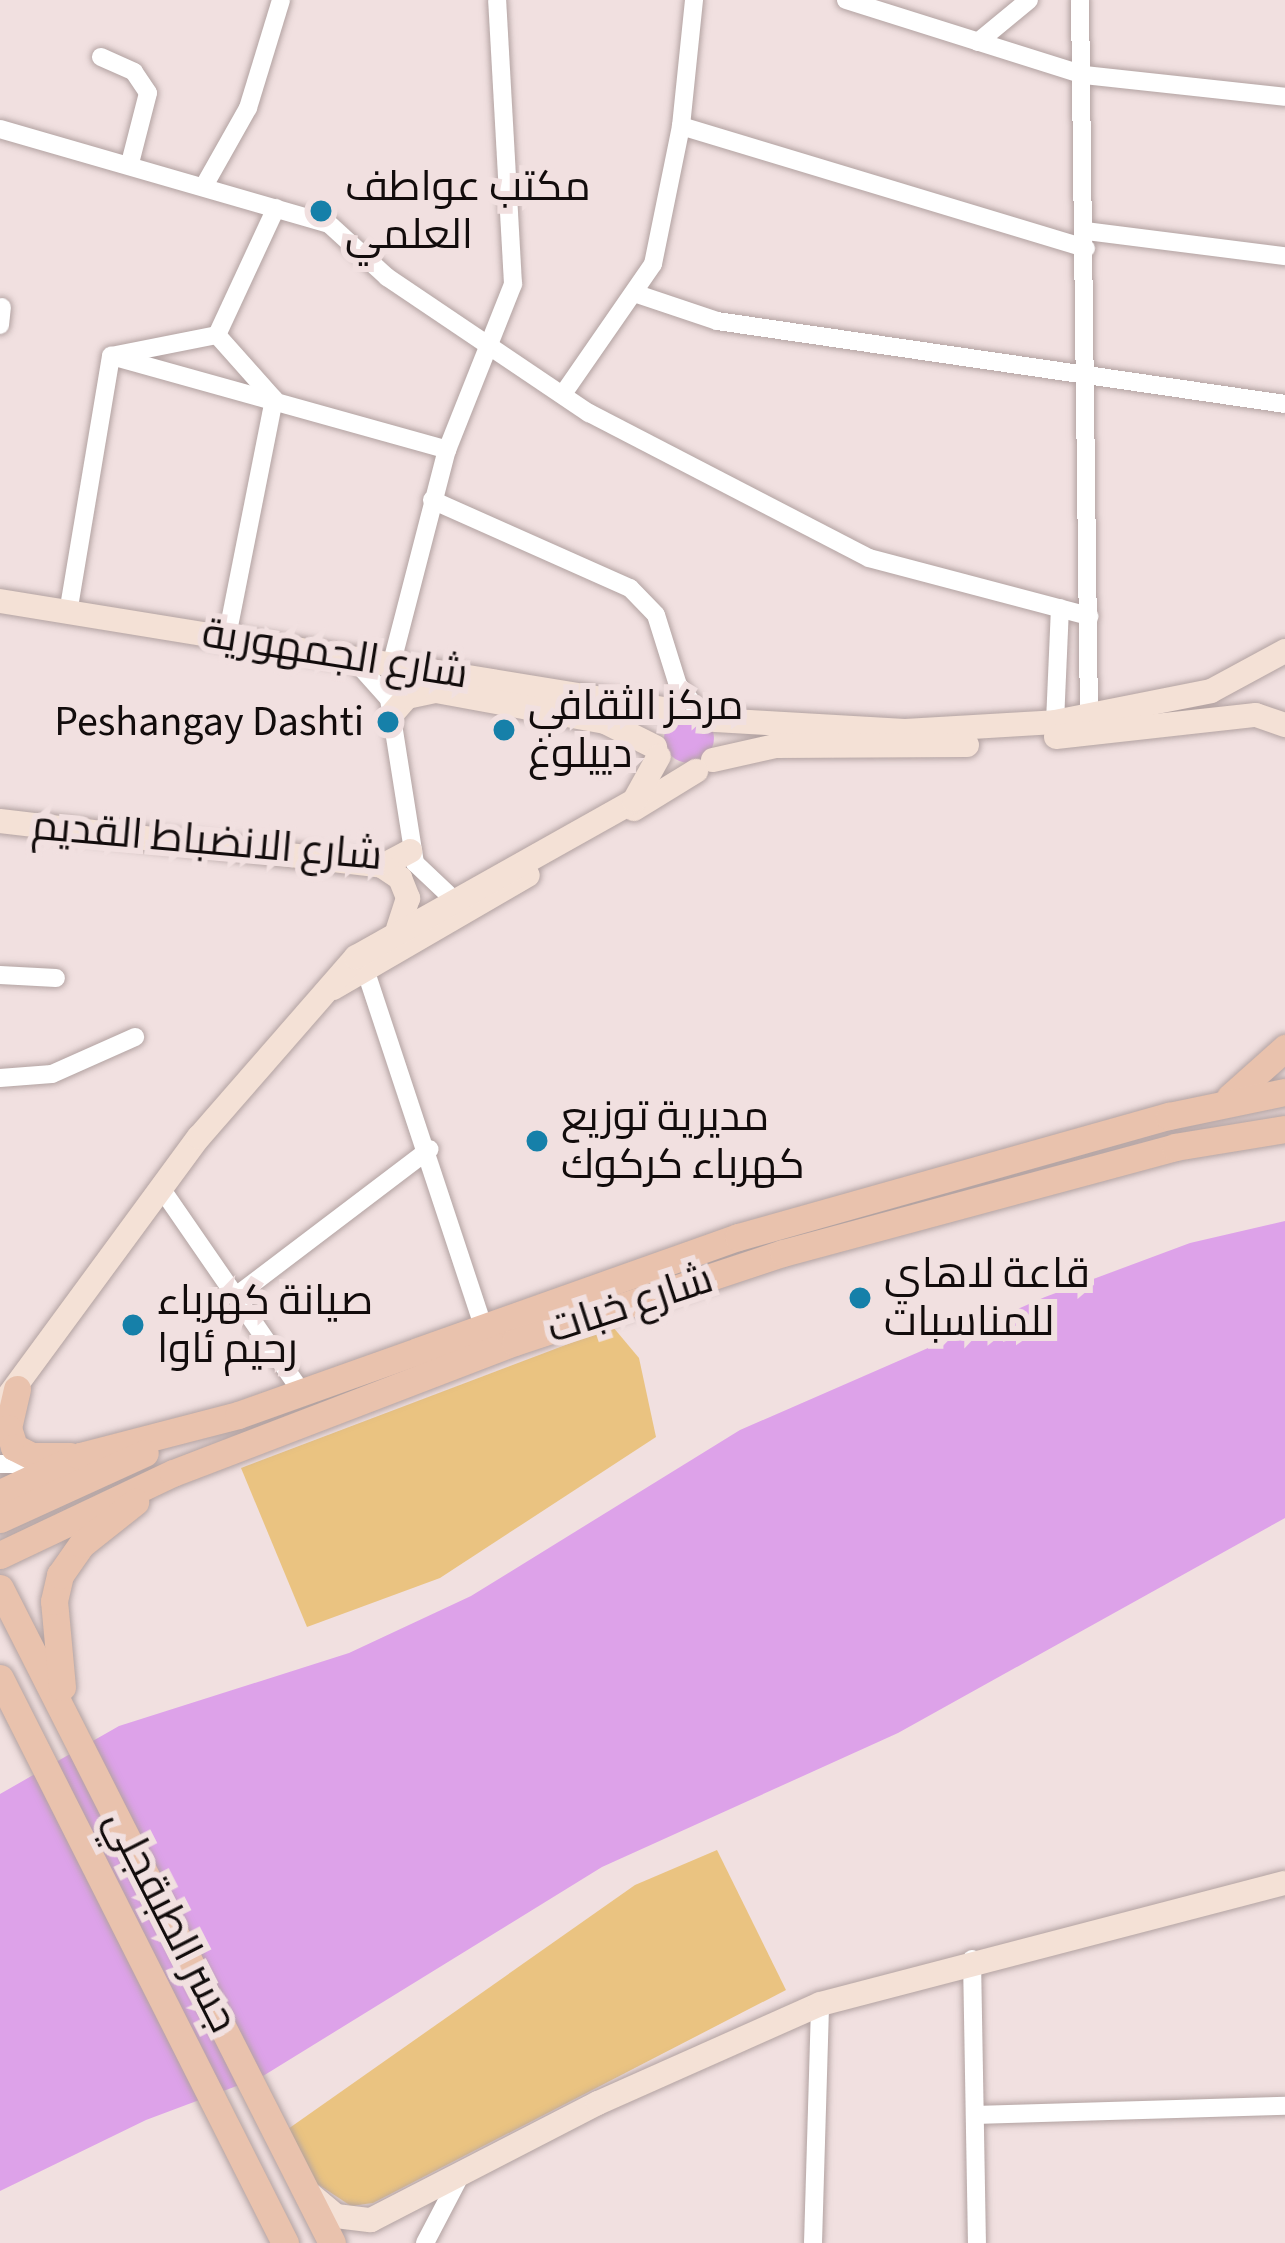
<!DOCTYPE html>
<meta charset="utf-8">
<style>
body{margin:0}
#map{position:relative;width:1285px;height:2243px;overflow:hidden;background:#f1e0e0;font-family:"Source Sans 3",Cairo,sans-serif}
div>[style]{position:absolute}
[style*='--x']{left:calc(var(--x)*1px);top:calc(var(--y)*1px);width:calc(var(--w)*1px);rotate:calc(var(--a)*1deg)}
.green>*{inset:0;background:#eac381}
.water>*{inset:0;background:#dda2e9}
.round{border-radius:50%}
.roads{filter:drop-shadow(0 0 3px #b2a2a1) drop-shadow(0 0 3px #b2a2a1)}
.street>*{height:18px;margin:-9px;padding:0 9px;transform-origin:9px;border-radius:9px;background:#fff}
.secondary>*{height:24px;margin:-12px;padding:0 12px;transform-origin:12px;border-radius:12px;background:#f4e1d6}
.primary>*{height:27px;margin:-13.5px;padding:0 13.5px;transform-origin:13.5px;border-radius:13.5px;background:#e9c2ad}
.dots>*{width:33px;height:33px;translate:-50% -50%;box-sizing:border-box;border:6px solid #f1e0e0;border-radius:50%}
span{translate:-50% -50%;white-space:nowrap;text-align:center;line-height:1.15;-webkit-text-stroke:12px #f1e0e0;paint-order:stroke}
.poi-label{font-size:42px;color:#120c0c}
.left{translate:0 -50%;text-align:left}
.right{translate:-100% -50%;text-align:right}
.street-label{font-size:42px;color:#120c0c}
</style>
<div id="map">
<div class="green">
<i style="clip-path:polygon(613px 1327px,639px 1358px,656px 1437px,440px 1578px,307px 1627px,241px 1468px)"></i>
<i style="clip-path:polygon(717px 1850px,786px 1990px,373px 2203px,351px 2206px,313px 2181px,288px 2129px,635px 1885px)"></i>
</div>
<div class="water">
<i class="round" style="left:664px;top:713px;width:50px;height:50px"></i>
<i style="clip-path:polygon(1285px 1221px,1285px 1518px,898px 1733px,602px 1867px,263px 2076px,146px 2120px,0 2191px,0 1794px,119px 1726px,349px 1653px,471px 1596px,740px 1430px,1045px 1297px,1190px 1243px)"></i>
</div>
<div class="roads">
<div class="street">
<i style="--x:846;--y:0;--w:250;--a:17.5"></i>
<i style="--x:1084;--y:75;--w:202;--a:6.2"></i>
<i style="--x:1080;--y:0;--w:717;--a:89.28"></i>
<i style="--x:978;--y:42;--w:66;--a:-39.5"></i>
<i style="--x:101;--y:57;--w:36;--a:24"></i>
<i style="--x:134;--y:72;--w:25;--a:56"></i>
<i style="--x:148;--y:93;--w:72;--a:104.4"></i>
<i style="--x:681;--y:126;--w:423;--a:16.8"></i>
<i style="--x:0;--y:129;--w:342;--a:16.1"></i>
<i style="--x:329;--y:224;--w:79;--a:42.4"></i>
<i style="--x:387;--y:277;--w:244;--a:34"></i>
<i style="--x:589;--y:413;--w:315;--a:27.4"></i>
<i style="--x:869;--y:558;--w:228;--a:14.8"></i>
<i style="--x:204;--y:186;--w:90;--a:-60.6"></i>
<i style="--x:248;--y:108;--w:113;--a:-73"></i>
<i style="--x:1086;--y:231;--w:201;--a:7.2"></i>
<i style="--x:637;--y:294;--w:84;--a:18.6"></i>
<i style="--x:717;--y:321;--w:574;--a:8.31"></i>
<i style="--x:0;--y:325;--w:18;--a:-84"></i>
<i style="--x:217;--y:335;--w:140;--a:-65.1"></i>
<i style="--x:111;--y:356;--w:108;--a:-11.2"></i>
<i style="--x:217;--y:335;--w:86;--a:48.3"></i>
<i style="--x:274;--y:399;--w:243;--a:101.2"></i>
<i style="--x:115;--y:357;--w:345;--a:15.6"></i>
<i style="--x:563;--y:394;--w:158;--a:-55.3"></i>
<i style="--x:653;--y:264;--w:141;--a:-78.5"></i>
<i style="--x:681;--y:126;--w:127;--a:-84.1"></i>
<i style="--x:432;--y:500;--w:217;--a:24"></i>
<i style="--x:630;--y:588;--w:37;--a:46"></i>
<i style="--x:656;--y:615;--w:73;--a:72.6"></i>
<i style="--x:678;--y:685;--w:27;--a:51"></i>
<i style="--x:68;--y:613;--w:261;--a:-80.5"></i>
<i style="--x:355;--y:661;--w:51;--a:48.2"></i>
<i style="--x:389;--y:699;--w:166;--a:81"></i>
<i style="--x:415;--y:863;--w:51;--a:43.4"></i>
<i style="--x:392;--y:662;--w:219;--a:-75.5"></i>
<i style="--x:447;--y:450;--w:179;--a:-68.3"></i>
<i style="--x:513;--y:284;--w:284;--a:-93.2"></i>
<i style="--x:1055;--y:722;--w:114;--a:-87.5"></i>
<i style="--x:0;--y:975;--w:56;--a:3.1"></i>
<i style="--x:367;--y:975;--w:366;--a:71.7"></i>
<i style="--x:0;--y:1078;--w:52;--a:-4.4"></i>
<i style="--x:52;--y:1074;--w:91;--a:-24"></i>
<i style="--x:161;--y:1188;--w:247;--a:55.4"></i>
<i style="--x:240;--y:1293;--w:238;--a:-37.2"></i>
<i style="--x:0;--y:1464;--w:40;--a:0"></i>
<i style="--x:972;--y:1959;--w:284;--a:89"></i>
<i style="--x:975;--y:2115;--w:310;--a:-1.7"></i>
<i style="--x:425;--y:2243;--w:73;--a:-62.4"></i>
<i style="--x:813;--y:2243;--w:239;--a:-88.3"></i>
</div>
<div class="secondary">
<i style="--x:0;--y:601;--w:679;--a:9.24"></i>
<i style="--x:393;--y:713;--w:21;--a:-49"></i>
<i style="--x:407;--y:697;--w:30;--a:-12"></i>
<i style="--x:436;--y:691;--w:172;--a:10.4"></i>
<i style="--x:605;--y:722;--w:56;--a:26.6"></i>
<i style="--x:715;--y:720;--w:190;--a:3.3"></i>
<i style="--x:905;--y:731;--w:150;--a:-3.4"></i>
<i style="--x:1055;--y:722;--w:159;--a:-11.2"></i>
<i style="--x:1211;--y:691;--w:84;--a:-28.4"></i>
<i style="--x:1056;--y:737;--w:201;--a:-6.3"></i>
<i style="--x:1256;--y:715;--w:31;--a:19"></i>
<i style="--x:713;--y:760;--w:64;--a:-12.7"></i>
<i style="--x:775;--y:746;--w:192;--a:-0.3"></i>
<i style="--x:634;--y:809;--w:73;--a:-31.5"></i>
<i style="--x:0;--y:821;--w:385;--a:6.7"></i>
<i style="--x:382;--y:866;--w:32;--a:-28"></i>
<i style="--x:382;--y:866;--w:22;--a:34"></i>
<i style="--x:400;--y:878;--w:22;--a:68"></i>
<i style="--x:408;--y:898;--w:32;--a:108"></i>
<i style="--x:333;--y:988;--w:225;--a:-30.1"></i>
<i style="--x:4;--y:1402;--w:329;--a:-53.7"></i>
<i style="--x:199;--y:1137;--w:239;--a:-48.9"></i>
<i style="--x:356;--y:957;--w:319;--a:-29.3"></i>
<i style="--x:634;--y:801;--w:51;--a:-60.9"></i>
<i style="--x:311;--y:2195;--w:33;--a:40"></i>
<i style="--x:336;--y:2216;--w:35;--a:7"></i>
<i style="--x:371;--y:2220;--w:255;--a:-27.3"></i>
<i style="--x:598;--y:2103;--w:243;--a:-24"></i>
<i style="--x:820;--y:2004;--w:480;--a:-14.6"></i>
</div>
<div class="primary">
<i style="--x:1230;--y:1097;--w:74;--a:-41.7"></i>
<i style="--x:17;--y:1389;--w:40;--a:103"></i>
<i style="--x:8;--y:1428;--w:20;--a:72"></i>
<i style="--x:14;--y:1447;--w:20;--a:27"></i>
<i style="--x:32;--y:1456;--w:38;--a:0"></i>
<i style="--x:0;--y:1493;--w:88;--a:-24.8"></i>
<i style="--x:80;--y:1456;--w:163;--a:-14.5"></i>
<i style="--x:238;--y:1415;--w:531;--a:-19.6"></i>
<i style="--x:738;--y:1237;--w:448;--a:-15.7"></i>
<i style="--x:1169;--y:1116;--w:118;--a:-11.7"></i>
<i style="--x:0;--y:1519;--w:159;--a:-24.5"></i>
<i style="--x:0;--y:1555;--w:191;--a:-25.4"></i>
<i style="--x:173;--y:1473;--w:366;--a:-21"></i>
<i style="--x:515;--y:1342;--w:282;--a:-18.4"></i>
<i style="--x:783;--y:1253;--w:406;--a:-15.1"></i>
<i style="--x:1175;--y:1147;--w:111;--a:-9.3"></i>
<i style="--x:0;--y:1588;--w:734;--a:63.12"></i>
<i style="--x:0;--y:1678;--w:633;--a:63.23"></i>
<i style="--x:62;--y:1687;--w:86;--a:-95.3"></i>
<i style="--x:54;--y:1601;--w:27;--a:-77"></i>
<i style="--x:60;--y:1575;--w:38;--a:-55"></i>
<i style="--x:82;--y:1544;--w:68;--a:-38.4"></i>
</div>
</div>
<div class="dots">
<i style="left:321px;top:211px;background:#1680a9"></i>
<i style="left:388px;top:722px;background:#1680a9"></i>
<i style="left:504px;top:730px;background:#1680a9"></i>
<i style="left:537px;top:1141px;background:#1680a9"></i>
<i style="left:860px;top:1298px;background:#1680a9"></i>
<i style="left:133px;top:1325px;background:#1680a9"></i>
</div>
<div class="poi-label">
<span class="left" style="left:345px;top:211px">مكتب عواطف<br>العلمي</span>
<span class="left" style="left:528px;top:730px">مركز الثقافي<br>دييلوغ</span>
<span class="right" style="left:364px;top:722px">Peshangay Dashti</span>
<span class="left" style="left:561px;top:1141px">مديرية توزيع<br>كهرباء كركوك</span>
<span class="left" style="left:884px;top:1298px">قاعة لاهاي<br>للمناسبات</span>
<span class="left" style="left:157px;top:1325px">صيانة كهرباء<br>رحيم ئاوا</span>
</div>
<div class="street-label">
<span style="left:335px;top:654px;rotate:9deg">شارع الجمهورية</span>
<span style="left:207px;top:841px;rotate:5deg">شارع الانضباط القديم</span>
<span style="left:630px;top:1304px;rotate:-18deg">شارع خبات</span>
<span style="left:171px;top:1921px;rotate:63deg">جسر الطبقجلي</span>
</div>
</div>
